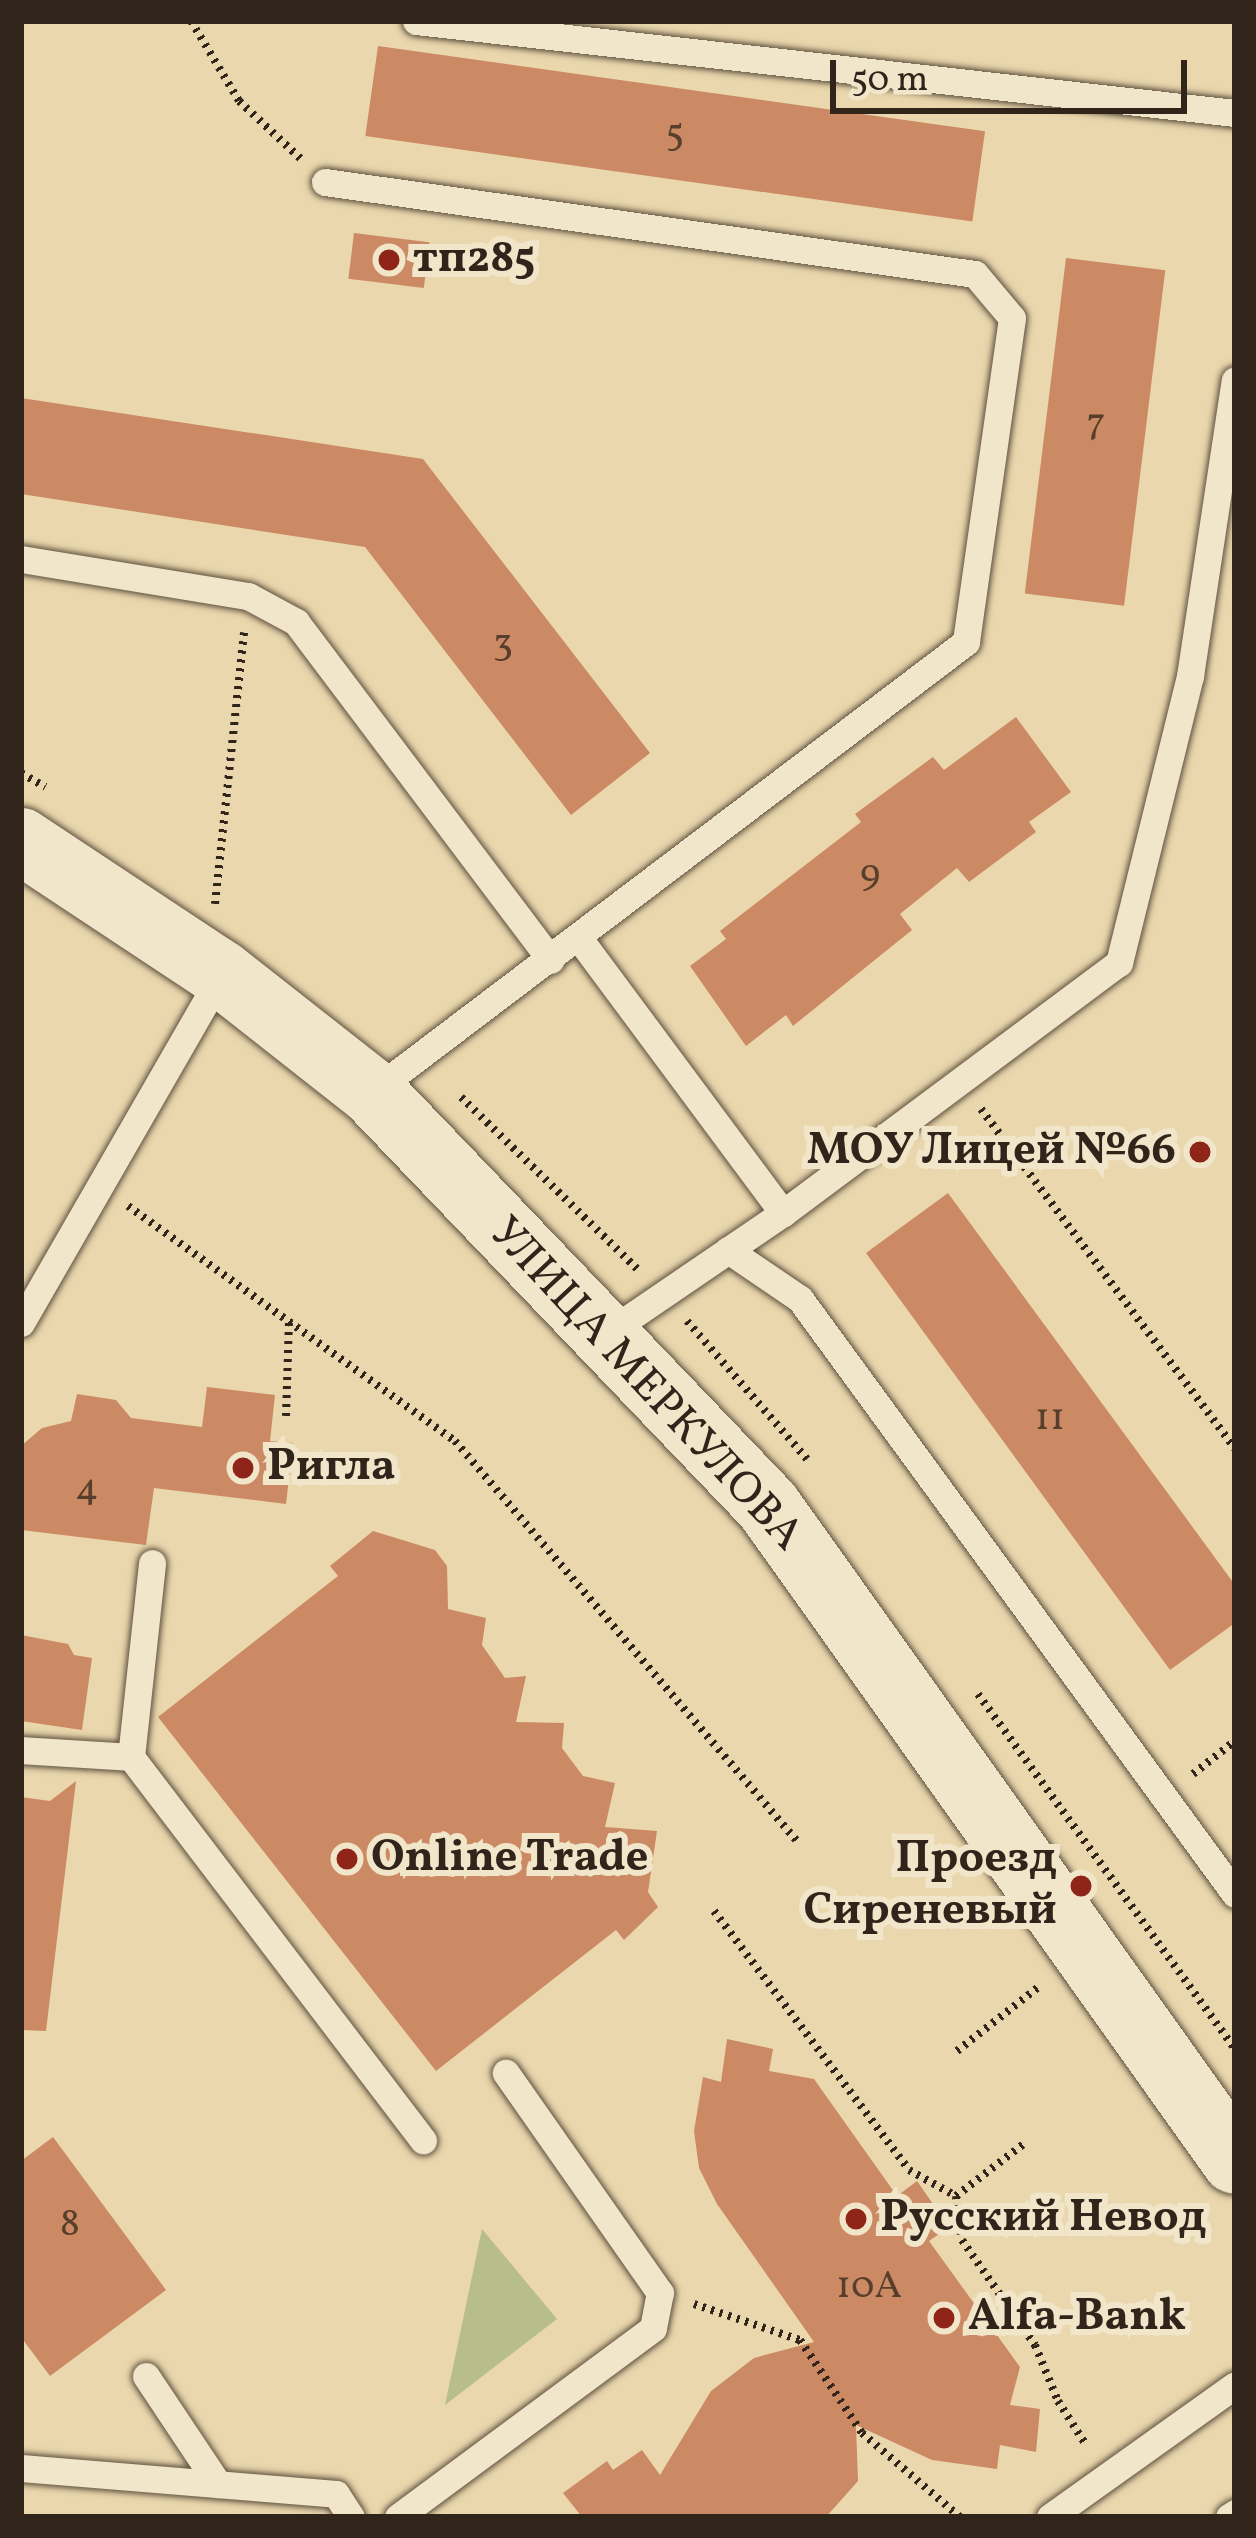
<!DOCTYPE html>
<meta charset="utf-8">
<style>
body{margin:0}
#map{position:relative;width:1256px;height:2538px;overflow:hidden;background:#ead7ad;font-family:Vollkorn,serif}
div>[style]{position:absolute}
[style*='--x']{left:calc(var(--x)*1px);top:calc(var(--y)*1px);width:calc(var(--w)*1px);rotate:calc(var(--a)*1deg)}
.green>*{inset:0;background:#b8be89}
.building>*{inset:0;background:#cb8a63;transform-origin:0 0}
.path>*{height:8px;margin-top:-4px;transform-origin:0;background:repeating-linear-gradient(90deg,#31241a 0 3px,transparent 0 9px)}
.roads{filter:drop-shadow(0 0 3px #5f513f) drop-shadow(0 0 3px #5f513f)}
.lane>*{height:27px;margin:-13.5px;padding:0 13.5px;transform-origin:13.5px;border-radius:13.5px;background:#f1e5ca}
.secondary>*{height:66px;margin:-33px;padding:0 33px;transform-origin:33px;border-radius:33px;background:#f1e5ca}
.dots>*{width:33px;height:33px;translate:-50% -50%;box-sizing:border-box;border:6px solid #f1e5ca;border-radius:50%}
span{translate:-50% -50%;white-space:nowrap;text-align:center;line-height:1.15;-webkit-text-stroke:12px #f1e5ca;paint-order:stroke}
.number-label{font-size:39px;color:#583e2c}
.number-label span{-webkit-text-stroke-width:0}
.poi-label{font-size:45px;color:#31241a;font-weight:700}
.left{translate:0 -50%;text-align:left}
.right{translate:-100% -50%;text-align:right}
.street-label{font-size:45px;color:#31241a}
.frame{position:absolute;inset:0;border:24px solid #31241a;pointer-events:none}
.scale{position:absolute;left:830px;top:60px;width:357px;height:54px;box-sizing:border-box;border:6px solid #31241a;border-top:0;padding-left:15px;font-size:36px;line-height:42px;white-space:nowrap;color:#31241a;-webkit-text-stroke:9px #f1e5ca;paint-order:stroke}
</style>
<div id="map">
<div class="green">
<i style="clip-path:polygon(482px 2229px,557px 2319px,445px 2405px)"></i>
</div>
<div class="building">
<i style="left:378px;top:46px;width:613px;height:91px;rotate:8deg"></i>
<i style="left:354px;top:233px;width:76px;height:46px;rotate:7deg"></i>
<i style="left:1066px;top:258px;width:100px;height:338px;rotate:7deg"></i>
<i style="clip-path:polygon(21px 398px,423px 459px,650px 753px,571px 815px,365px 547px,21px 494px)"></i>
<i style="clip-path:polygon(1016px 717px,1071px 792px,1029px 822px,1036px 832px,969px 882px,957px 868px,900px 914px,912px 930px,793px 1026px,786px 1015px,746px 1046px,690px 966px,726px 939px,720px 931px,861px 822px,855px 814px,933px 757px,944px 770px)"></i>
<i style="clip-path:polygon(948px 1193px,1235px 1585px,1235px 1623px,1170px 1670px,866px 1253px)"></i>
<i style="clip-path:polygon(207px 1387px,275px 1395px,270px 1441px,293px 1443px,286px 1504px,154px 1488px,146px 1545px,21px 1530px,21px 1446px,42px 1428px,71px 1421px,77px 1394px,116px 1400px,131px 1418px,202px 1427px)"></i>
<i style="clip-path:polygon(373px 1531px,435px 1550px,447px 1566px,448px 1609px,486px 1618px,482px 1645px,505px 1678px,526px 1676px,516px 1722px,564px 1723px,562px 1748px,583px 1776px,615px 1783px,605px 1827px,657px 1831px,648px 1892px,658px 1907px,624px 1940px,616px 1930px,436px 2071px,158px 1717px,338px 1576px,330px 1566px)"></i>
<i style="clip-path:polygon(21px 1635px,68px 1644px,74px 1655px,92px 1658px,82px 1730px,21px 1721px)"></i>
<i style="clip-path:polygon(76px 1781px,46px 2031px,21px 2030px,21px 1797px,50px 1801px)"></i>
<i style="clip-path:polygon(727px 2039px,773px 2049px,769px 2071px,814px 2079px,897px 2196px,917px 2181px,949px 2227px,929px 2241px,1020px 2367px,1010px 2405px,1040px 2409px,1036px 2452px,1000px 2445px,997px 2469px,932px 2460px,856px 2425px,858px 2481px,826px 2517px,582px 2517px,563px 2493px,607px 2461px,613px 2470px,642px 2450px,660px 2475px,711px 2391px,754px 2358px,814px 2342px,717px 2204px,699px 2168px,694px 2131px,703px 2077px,721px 2082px)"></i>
<i style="clip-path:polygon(53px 2137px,166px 2290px,50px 2376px,21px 2337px,21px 2161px)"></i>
</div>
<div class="path">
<i style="--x:191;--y:21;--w:93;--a:59"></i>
<i style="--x:239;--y:101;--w:86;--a:43.1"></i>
<i style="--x:21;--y:773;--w:28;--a:30"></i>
<i style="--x:215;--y:904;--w:273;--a:-83.9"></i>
<i style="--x:461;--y:1097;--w:249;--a:44.3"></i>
<i style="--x:981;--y:1109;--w:424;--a:53.2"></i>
<i style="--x:128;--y:1206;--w:403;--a:35.7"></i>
<i style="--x:455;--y:1441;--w:526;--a:49.47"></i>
<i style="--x:687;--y:1321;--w:183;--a:49"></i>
<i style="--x:286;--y:1416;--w:95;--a:-88.2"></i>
<i style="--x:978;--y:1694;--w:438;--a:54.1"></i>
<i style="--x:1193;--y:1774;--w:53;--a:-38.2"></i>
<i style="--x:714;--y:1911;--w:324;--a:53"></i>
<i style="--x:909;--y:2170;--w:54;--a:29"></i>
<i style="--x:956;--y:2196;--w:44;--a:82.2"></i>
<i style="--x:962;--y:2240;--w:128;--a:55.2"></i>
<i style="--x:1035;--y:2345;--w:61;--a:67.7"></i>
<i style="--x:1058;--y:2401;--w:52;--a:57.5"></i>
<i style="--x:957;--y:2051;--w:105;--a:-38.1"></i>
<i style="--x:956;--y:2196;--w:88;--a:-37.6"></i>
<i style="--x:694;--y:2304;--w:112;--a:18.8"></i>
<i style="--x:800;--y:2340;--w:112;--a:56.3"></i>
<i style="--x:862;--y:2433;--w:129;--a:40.6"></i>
</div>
<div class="roads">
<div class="lane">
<i style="--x:416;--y:21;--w:824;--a:6.41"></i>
<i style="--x:325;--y:182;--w:656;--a:8.06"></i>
<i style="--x:975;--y:274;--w:57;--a:49.9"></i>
<i style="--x:1012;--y:318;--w:327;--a:98.1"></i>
<i style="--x:966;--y:642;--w:745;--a:142.85"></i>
<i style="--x:21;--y:559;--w:230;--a:9.3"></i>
<i style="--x:248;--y:596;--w:55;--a:28.4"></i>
<i style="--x:296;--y:622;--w:423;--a:53"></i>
<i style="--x:578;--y:937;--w:344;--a:53.4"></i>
<i style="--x:728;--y:1250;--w:87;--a:34.2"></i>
<i style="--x:800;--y:1299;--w:737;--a:53.83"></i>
<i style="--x:21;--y:1323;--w:403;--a:-60.1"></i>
<i style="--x:604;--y:1335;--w:217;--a:-34.3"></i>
<i style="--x:783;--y:1213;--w:419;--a:-36.7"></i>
<i style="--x:1119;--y:963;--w:296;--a:-76.1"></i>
<i style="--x:1190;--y:676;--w:299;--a:-81.4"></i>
<i style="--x:21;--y:1750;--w:110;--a:3.6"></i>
<i style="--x:131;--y:1757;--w:482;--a:52.7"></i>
<i style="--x:131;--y:1757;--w:195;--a:-83.8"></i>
<i style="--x:146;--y:2376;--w:130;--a:56.3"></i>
<i style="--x:21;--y:2468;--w:316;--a:4.7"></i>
<i style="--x:336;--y:2494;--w:27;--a:57"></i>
<i style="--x:398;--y:2517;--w:317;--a:-36.5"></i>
<i style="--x:653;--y:2328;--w:36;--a:-79"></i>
<i style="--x:660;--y:2293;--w:269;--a:-125"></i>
<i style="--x:1050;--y:2517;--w:227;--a:-35.5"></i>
<i style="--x:1229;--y:2517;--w:7;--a:-34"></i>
</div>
<div class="secondary">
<i style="--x:21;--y:841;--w:241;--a:33.5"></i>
<i style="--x:222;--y:974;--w:191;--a:38.2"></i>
<i style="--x:372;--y:1092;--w:573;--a:46.27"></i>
<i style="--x:768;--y:1506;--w:804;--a:54.51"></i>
</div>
</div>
<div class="dots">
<i style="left:389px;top:260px;background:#8f2418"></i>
<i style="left:1200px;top:1152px;background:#8f2418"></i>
<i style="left:243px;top:1468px;background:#8f2418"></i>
<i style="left:347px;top:1859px;background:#8f2418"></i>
<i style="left:1081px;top:1886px;background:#8f2418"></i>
<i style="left:856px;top:2219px;background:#8f2418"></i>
<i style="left:944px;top:2318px;background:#8f2418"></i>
</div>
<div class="number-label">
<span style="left:675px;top:134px">5</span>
<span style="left:1096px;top:424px">7</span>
<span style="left:503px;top:644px">3</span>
<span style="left:870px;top:875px">9</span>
<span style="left:1050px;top:1419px">11</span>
<span style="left:87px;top:1489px">4</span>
<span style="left:70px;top:2225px">8</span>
<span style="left:869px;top:2287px">10А</span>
</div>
<div class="poi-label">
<span class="left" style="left:413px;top:260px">тп285</span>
<span class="right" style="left:1176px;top:1152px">МОУ Лицей №66</span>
<span class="left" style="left:267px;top:1468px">Ригла</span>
<span class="left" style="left:371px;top:1859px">Online Trade</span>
<span class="right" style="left:1057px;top:1886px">Проезд<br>Сиреневый</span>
<span class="left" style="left:880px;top:2219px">Русский Невод</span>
<span class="left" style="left:968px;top:2318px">Alfa-Bank</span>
</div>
<div class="street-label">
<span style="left:645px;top:1385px;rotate:47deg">УЛИЦА МЕРКУЛОВА</span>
</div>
<div class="frame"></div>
<div class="scale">50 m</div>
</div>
